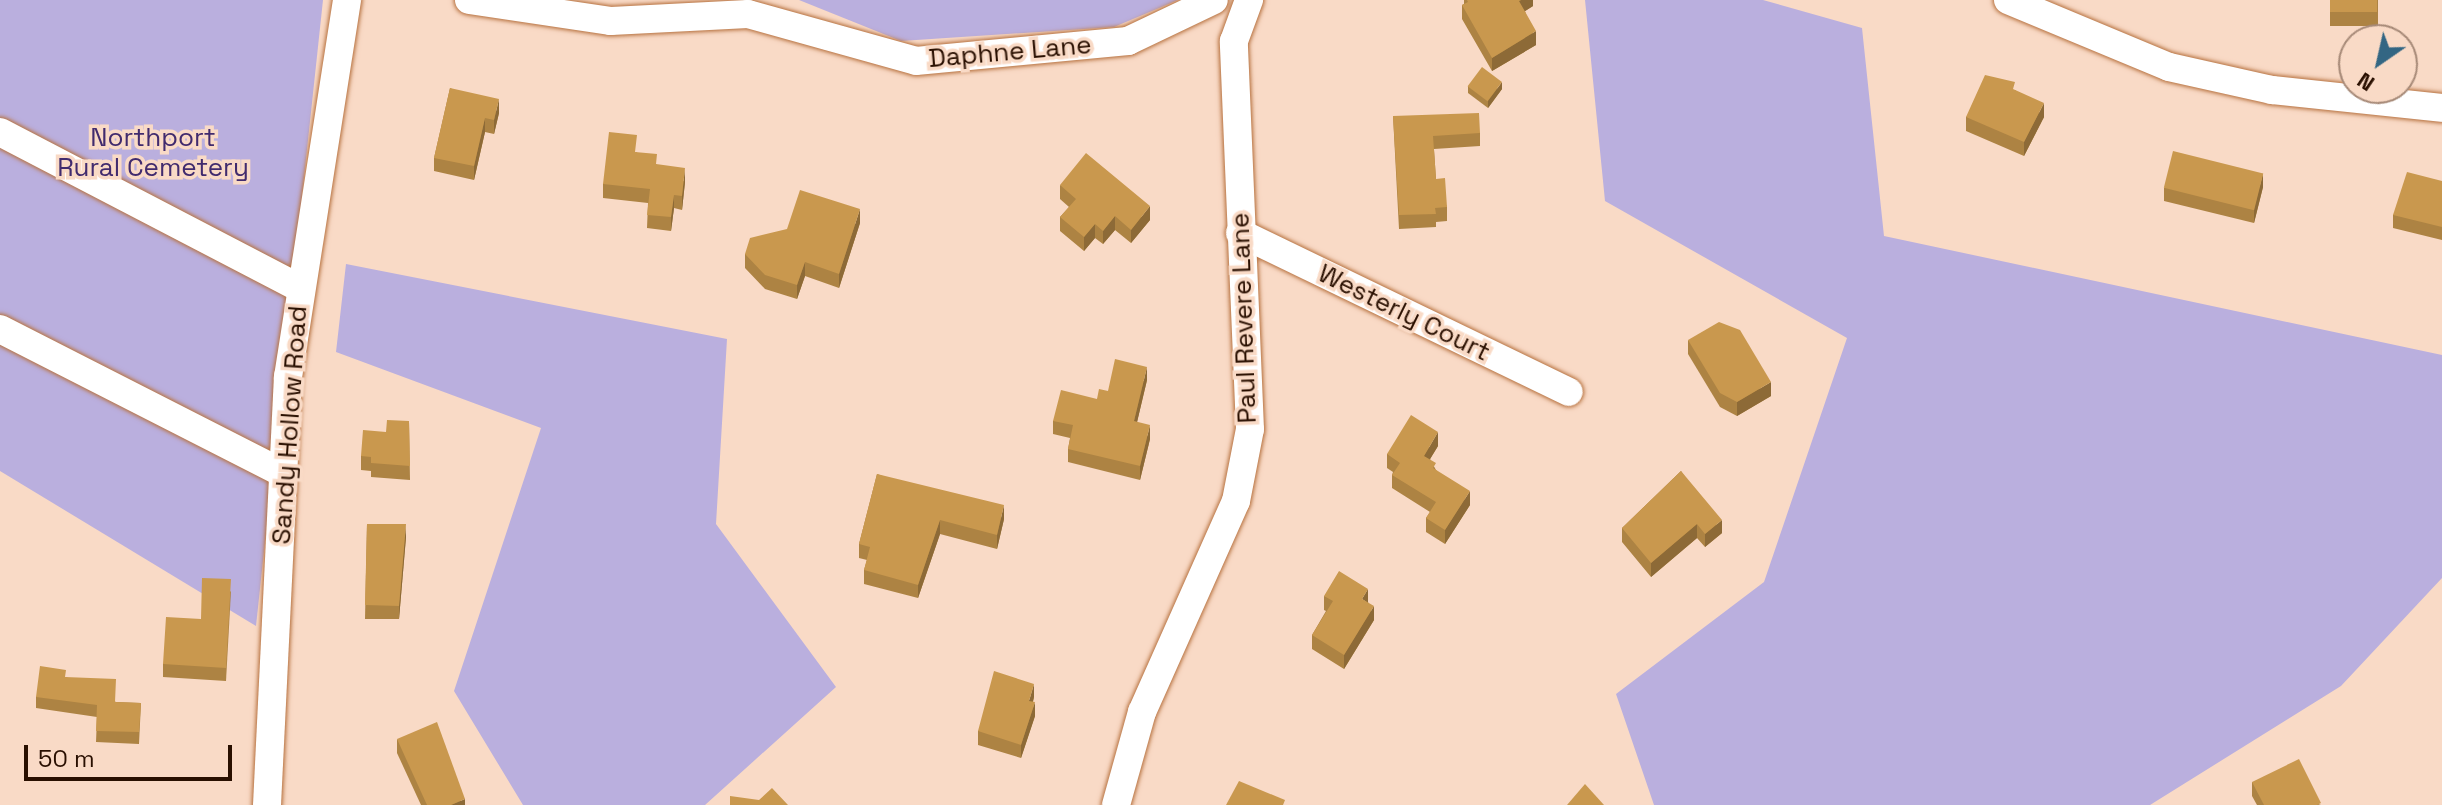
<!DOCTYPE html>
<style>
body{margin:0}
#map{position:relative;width:2442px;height:805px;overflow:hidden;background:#f9dac6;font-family:"Space Grotesk",sans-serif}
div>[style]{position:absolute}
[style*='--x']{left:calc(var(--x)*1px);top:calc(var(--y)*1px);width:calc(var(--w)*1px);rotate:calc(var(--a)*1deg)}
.green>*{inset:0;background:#baafde}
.roads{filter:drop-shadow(0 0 2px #b77240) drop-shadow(0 0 2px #b77240)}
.minor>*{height:28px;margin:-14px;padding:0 14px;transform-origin:14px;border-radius:14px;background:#fff}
.wall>*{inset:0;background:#ad8343;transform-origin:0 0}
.shaded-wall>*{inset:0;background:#8d6a37}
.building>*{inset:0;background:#c9984e;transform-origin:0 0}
span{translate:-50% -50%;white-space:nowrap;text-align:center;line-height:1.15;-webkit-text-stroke:7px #f9dac6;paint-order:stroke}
.street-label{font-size:26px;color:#290f00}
.park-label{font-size:26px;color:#412b6e}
.north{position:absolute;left:2338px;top:24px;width:80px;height:80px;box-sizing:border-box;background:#f9dac6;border:2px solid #a68977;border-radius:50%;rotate:214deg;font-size:22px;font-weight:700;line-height:32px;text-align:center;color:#290f00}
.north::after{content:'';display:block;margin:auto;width:28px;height:36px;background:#336683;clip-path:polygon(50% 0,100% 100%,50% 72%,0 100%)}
.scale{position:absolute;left:24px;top:745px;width:208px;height:36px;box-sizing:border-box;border:4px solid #290f00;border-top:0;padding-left:10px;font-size:24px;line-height:28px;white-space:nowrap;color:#290f00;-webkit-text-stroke:6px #f9dac6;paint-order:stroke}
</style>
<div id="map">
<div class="green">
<i style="clip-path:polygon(0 0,323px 0,256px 626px,0 471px)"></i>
<i style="clip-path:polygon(799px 0,1178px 0,1114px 27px,901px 41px)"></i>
<i style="clip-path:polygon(1585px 0,1763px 0,1862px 28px,1884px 236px,2442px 355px,2442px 578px,2341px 686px,2150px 805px,1654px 805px,1616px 694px,1764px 582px,1847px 338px,1605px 201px)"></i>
<i style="clip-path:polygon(346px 264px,727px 339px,716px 524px,836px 687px,705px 805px,523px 805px,454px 691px,541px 428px,336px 352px)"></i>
</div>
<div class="roads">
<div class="minor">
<i style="--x:469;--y:0;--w:144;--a:8.4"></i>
<i style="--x:611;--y:21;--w:137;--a:-2.9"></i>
<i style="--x:748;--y:14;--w:174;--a:15.6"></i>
<i style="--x:916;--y:61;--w:213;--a:-5.4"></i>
<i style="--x:1128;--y:41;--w:95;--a:-25.5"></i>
<i style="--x:2008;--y:0;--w:174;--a:22.6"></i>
<i style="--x:2169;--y:67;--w:106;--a:12.6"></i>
<i style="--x:2272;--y:90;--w:171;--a:6"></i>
<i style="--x:0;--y:132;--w:338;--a:27.5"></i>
<i style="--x:1240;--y:233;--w:365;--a:25.8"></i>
<i style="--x:0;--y:329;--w:315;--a:27"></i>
<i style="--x:267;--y:805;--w:429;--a:-87.2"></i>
<i style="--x:288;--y:377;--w:382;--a:-81.1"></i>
<i style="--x:1116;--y:805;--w:97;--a:-74.4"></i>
<i style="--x:1142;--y:712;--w:231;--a:-66"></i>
<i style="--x:1236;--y:501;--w:73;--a:-79"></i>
<i style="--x:1250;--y:429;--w:388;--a:-92.4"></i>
<i style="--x:1234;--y:41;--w:44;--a:-69.9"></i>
</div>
</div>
<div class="wall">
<i style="clip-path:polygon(1464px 0,1533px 0,1533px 6px,1525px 11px,1536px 45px,1492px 71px,1462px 19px,1462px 5px,1464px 4px)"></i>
<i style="left:2330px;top:0;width:48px;height:26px"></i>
<i style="clip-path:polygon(1468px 86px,1502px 89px,1488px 108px,1468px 93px)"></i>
<i style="clip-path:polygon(450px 88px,499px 113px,494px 134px,485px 132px,474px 180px,434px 171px,434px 158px)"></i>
<i style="clip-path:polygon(2015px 90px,2044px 117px,2024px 156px,1966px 131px,1966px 117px)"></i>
<i style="clip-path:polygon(1393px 116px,1480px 133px,1480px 146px,1434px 149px,1436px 179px,1447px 207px,1447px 221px,1436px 222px,1436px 227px,1399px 229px)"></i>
<i style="clip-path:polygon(636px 152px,685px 182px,682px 210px,674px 208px,671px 231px,647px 228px,648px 203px,603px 198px,603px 184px)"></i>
<i style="clip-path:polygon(2442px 181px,2442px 240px,2393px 228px,2393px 215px)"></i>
<i style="clip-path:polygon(1060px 185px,1150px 220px,1131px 243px,1115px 230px,1103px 244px,1095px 238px,1084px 251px,1060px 231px,1060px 217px,1069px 207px,1060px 199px)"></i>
<i style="clip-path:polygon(2263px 187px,2254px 223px,2164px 201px,2164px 188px)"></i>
<i style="clip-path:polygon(860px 223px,839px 288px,805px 276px,797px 299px,765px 289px,745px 268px,745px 254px)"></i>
<i style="clip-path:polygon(1688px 340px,1771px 396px,1737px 416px,1720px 407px,1688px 354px)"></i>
<i style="clip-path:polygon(1147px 380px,1137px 422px,1150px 439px,1140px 480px,1068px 462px,1068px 449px,1070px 438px,1053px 434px,1053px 421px,1097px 399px,1108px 391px)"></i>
<i style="clip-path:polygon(409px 421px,410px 480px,371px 477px,371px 471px,361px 470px,361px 456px,386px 432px)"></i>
<i style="clip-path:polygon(1438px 446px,1430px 459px,1436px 470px,1470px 505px,1445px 544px,1426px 532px,1426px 518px,1430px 512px,1392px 488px,1392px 475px,1393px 472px,1387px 468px,1387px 454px)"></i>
<i style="clip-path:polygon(1681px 471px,1722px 533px,1705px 547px,1697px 538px,1651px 577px,1622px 542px,1622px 528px)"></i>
<i style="clip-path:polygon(877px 474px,1004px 519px,997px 549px,940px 534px,918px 598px,864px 584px,864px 570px,867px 560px,859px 558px,859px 544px)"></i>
<i style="clip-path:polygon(367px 524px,406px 537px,399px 619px,365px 619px)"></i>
<i style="clip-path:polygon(231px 591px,226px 681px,163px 677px,163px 664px,201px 619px)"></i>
<i style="clip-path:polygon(1324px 596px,1368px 602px,1374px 620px,1344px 669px,1312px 649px,1312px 635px,1326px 611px,1324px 610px)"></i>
<i style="clip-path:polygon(66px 677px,116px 702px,141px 703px,139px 744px,96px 742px,97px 717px,36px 708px,36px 697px)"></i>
<i style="clip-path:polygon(1034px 697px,1033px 702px,1035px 716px,1021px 758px,978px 745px,978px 731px)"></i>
<i style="clip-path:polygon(397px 739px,465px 805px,421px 805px,397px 753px)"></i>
<i style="clip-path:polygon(2252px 782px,2321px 805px,2257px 805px,2252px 796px)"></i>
</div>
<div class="shaded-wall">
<i style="clip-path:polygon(1521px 0,1533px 0,1533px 6px,1519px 15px,1519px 1px)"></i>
<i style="clip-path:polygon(1536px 31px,1536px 45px,1492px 71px,1492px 58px)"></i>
<i style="clip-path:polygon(1502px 82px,1502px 89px,1488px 108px,1488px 101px)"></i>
<i style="clip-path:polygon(499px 99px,499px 113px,494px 134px,494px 120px)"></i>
<i style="clip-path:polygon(2044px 103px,2044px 117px,2024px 156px,2024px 142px)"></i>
<i style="clip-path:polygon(485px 118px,485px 132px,474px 180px,474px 166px)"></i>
<i style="clip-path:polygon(685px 168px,685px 182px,682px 210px,682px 196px)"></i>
<i style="clip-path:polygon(2263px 173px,2263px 187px,2254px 223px,2254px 209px)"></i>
<i style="clip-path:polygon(674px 195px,674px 208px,671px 231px,671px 217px)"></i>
<i style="clip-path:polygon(1150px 206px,1150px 220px,1131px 243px,1131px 230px)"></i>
<i style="clip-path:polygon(860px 209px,860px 223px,839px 288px,839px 274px)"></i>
<i style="clip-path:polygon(1115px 216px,1115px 230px,1103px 244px,1103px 231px)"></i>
<i style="clip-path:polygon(1095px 224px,1095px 238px,1084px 251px,1084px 237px)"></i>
<i style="clip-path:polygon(805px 262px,805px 276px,797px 299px,797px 285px)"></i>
<i style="clip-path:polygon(1147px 367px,1147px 380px,1134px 435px,1134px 421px)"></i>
<i style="clip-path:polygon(1771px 382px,1771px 396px,1737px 416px,1737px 402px)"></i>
<i style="clip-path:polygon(1150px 425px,1150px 439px,1140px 480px,1140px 466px)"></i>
<i style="clip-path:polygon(1438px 432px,1438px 446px,1424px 469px,1424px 456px)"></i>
<i style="clip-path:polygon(1470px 491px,1470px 505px,1445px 544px,1445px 530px)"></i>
<i style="clip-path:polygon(1004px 505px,1004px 519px,997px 549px,997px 535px)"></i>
<i style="clip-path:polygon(940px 520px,940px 534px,918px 598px,918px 585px)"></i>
<i style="clip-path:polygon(1722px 520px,1722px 533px,1705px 547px,1705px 534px)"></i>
<i style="clip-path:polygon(406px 524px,406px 537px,399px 619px,399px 606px)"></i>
<i style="clip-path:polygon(1697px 524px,1697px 538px,1651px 577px,1651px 563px)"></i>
<i style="clip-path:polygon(1368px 589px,1368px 603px,1362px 599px)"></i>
<i style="clip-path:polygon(1374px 606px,1374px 620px,1344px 669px,1344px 655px)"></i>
<i style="clip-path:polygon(1034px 684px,1034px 697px,1029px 715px,1029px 701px)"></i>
<i style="clip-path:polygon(1035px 702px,1035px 716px,1021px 758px,1021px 745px)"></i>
<i style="clip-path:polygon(465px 799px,465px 805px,451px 805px)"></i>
</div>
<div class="building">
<i style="clip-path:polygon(1467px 0,1521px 0,1519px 1px,1536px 31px,1492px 58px,1462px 5px,1468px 2px)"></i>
<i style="left:2330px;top:0;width:47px;height:12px"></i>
<i style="left:1482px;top:67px;width:25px;height:24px;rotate:37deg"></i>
<i style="clip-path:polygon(1985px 75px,2015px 82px,2013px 89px,2044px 103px,2024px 142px,1966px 117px)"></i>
<i style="clip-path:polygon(450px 88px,499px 99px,494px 120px,485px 118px,474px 166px,434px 158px)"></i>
<i style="clip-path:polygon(1479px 113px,1480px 133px,1433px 136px,1436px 179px,1445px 178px,1447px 207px,1435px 208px,1436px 214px,1399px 215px,1393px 116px)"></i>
<i style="clip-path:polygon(609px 132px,637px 135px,635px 152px,657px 154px,656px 164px,685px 168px,682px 196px,674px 195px,671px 217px,647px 215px,650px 189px,603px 184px)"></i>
<i style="left:2173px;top:151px;width:93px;height:38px;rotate:14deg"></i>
<i style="clip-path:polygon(1086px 153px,1150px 206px,1131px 230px,1115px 216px,1103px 231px,1095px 224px,1084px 237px,1060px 217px,1076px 199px,1060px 185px)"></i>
<i style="clip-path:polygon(2407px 172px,2442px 181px,2442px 227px,2393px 215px)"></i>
<i style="clip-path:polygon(800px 190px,860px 209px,839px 274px,805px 262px,797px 285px,765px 275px,745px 254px,750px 238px,787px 229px)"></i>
<i style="clip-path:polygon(1719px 322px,1740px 330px,1771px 382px,1737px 402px,1720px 393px,1688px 340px)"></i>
<i style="clip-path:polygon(1115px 359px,1147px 367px,1134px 421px,1150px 425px,1140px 466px,1068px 449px,1073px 425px,1053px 421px,1061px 390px,1097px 399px,1099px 389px,1108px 391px)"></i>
<i style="clip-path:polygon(1411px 415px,1438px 432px,1424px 456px,1436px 463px,1433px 468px,1470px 491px,1445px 530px,1426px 518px,1436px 502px,1392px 475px,1400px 463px,1387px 454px)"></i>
<i style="clip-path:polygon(387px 420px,409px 421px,410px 466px,371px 463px,371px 457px,361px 456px,363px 430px,386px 432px)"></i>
<i style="clip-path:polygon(1681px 471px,1722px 520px,1705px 534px,1697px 524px,1651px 563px,1622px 528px)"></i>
<i style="clip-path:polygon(877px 474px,1004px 505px,997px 535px,940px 520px,918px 585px,864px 570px,870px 547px,859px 544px)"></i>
<i style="clip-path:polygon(367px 524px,406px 524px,399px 606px,365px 605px)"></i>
<i style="clip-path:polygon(1339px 571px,1368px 589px,1362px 599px,1374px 606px,1344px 655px,1312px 635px,1333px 601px,1324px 596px)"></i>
<i style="clip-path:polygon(202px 578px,231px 579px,226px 668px,163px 664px,166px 617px,201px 619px)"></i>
<i style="clip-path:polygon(40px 666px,66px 670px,65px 677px,116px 679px,115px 702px,141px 703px,139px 732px,96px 731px,97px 705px,36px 697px)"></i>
<i style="clip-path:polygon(994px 671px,1034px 684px,1029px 701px,1035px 702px,1021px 745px,978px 731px)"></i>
<i style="clip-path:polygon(437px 722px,465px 799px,451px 805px,427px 805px,397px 739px)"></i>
<i style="clip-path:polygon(2299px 759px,2321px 803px,2317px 805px,2264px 805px,2252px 782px)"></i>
<i style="clip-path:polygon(1239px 781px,1285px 800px,1283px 805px,1226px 805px)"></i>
<i style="clip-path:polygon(1585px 784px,1604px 805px,1567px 805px)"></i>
<i style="clip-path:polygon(772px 788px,788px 805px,730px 805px,730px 796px,759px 800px)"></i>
</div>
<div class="street-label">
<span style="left:1010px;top:52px;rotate:-5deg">Daphne Lane</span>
<span style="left:1404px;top:313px;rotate:26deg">Westerly Court</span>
<span style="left:1244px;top:318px;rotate:-92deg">Paul Revere Lane</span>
<span style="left:290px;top:425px;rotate:-86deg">Sandy Hollow Road</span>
</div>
<div class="park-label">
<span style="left:153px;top:153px">Northport<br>Rural Cemetery</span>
</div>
<div class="north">N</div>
<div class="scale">50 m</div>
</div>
